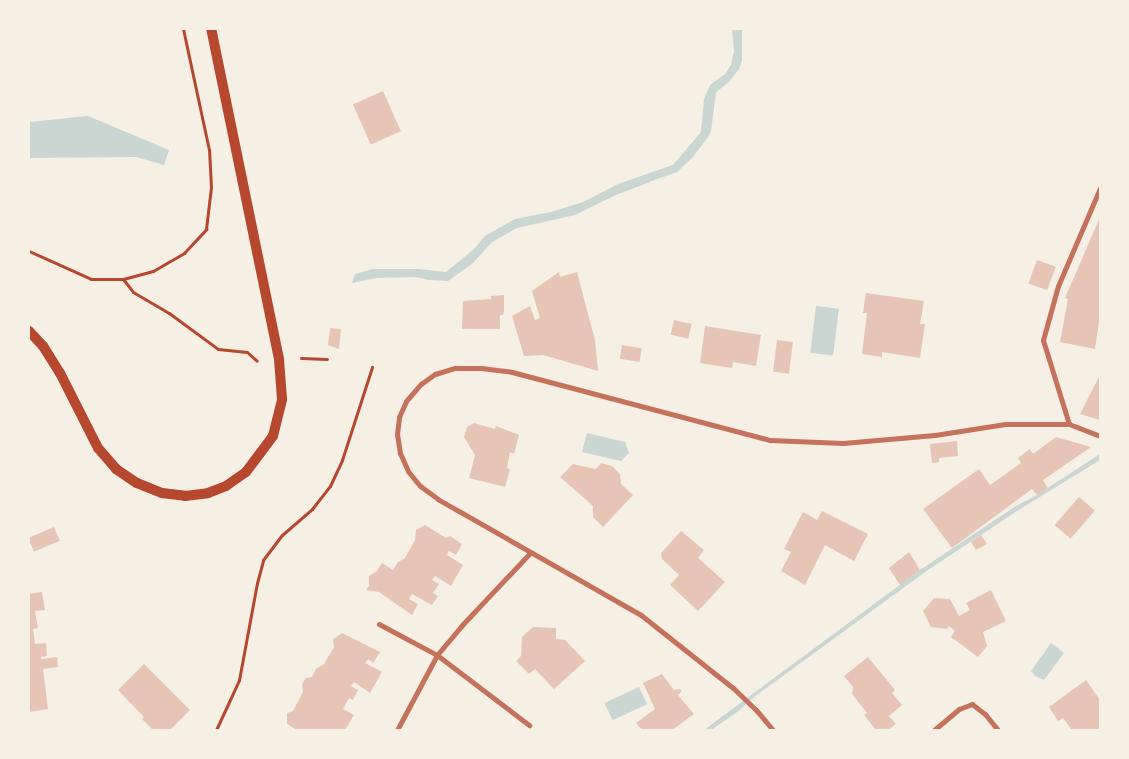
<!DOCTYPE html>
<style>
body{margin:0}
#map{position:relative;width:1129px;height:759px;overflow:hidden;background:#f6efe4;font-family:"Open Sans",sans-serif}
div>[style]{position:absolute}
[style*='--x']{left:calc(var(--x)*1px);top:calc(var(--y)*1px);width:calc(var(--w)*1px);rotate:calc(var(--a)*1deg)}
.water>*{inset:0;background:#c9d6d2;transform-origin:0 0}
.stream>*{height:8px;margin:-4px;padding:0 4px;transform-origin:4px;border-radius:4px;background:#c9d6d2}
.building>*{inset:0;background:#e6c5b7;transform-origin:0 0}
.path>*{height:3px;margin:-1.5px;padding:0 1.5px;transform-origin:1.5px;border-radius:1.5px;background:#b5482f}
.minor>*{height:5px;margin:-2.5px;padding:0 2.5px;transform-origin:2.5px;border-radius:2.5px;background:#c5725c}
.secondary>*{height:10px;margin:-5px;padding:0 5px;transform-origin:5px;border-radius:5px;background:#b5482f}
span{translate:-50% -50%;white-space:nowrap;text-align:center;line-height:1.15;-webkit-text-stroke:4.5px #f6efe4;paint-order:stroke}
.frame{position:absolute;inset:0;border:30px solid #f6efe4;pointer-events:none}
</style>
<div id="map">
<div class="water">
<i style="clip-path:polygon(732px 29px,742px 29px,742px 61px,739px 69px,728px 83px,716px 92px,711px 131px,708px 137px,693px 157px,677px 172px,663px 176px,664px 172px,650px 176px,650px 182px,616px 195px,575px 215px,517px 228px,492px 242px,473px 263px,448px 281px,429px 280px,415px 277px,376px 278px,352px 283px,355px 274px,373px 269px,418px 269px,446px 272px,474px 249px,485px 236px,515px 219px,551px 212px,583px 202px,618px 184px,673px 165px,701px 132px,704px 99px,710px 85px,725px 74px,731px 65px,734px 51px)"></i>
<i style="clip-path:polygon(88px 116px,169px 150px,164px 165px,136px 157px,29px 158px,29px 122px)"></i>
<i style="left:816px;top:306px;width:23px;height:47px;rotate:7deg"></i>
<i style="clip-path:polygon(587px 433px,625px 442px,629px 453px,621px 461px,582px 452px)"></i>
<i style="clip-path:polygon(1100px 454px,1100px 460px,1017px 511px,925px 572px,754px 697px,736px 713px,711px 730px,704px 730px,920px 570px,1016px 506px,1037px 495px)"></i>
<i style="clip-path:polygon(1051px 643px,1064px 653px,1044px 680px,1035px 676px,1031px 671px)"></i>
<i style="left:639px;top:687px;width:19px;height:38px;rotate:65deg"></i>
</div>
<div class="stream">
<i style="--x:642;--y:180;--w:31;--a:-19"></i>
</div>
<div class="building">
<i style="left:383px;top:91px;width:44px;height:33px;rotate:66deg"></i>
<i style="clip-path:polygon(1100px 217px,1100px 315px,1095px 349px,1060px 342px,1068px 299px,1065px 298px)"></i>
<i style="left:1037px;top:260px;width:20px;height:25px;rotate:20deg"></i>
<i style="clip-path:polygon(559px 272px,560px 277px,577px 272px,595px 340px,598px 371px,543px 355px,524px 356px,512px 316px,530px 306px,535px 320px,540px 318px,532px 291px)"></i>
<i style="clip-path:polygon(866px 293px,924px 301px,920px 324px,925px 324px,920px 358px,882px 352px,882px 357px,862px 354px,867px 313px,863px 313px)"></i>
<i style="clip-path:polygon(504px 295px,504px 312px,503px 315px,500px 315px,500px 329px,462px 329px,463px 301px,491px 299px,491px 296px)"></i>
<i style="left:674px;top:320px;width:18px;height:15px;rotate:13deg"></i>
<i style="clip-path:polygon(705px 326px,761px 335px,756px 366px,733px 362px,732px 368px,700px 363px)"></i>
<i style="clip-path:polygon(330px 328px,341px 329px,339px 349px,328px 345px)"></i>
<i style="left:777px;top:340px;width:16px;height:32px;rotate:7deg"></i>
<i style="left:622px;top:345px;width:20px;height:14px;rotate:9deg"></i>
<i style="clip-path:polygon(1100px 375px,1100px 420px,1080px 414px)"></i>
<i style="clip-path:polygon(474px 423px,495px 429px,496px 426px,519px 435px,514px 454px,510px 452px,507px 468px,510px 469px,505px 487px,469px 478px,475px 455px,464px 437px,467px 427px)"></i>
<i style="clip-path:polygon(1056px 437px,1091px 447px,1043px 480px,1048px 488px,1037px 495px,1032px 489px,952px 548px,923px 509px,979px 469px,990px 485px,1021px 463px,1018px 458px,1030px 449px,1033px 454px)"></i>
<i style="clip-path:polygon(957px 441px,958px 456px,939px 458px,939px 462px,932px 463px,930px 444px)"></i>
<i style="clip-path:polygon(601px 463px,612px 466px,620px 474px,621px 484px,633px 495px,603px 527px,593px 517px,593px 506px,560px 477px,573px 464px,596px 469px)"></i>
<i style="left:1079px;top:497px;width:21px;height:37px;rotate:41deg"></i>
<i style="clip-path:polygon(822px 511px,868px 534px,854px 561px,825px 545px,805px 585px,781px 571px,791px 552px,784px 549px,803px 512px,817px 520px)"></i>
<i style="clip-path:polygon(425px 525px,446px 538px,450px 536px,462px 544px,456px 555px,449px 551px,447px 555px,463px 565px,451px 586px,435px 576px,432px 580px,439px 584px,433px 593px,438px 596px,432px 605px,412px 594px,409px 599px,418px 604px,412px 615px,379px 592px,366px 590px,369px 586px,369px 576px,377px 571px,382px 563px,393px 570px,398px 562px,405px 558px,415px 540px,416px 530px)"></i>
<i style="left:54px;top:527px;width:15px;height:28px;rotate:67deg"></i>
<i style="clip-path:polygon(681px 531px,704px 550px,698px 558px,725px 582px,698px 611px,670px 585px,679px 575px,662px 559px,661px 553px)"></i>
<i style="clip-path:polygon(981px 535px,987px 544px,976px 550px,971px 542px)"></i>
<i style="clip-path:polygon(909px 552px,920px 570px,900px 585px,889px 568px)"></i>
<i style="clip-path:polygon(991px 590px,1006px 621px,983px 632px,987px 646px,978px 657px,951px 637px,955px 631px,949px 626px,947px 629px,931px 627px,923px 611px,934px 598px,950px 599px,959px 616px,970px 610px,966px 603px)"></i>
<i style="clip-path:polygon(42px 592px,45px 610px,35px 611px,38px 628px,33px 629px,35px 644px,46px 643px,47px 656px,41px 657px,41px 659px,57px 657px,58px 667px,43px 669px,48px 709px,29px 712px,29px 594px)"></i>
<i style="clip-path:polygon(533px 627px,556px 628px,556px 639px,565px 640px,585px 661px,554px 689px,535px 669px,529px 674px,516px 661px,521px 656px,522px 637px)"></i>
<i style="clip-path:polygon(342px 633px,380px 652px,373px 663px,368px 659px,365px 663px,382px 672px,370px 693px,354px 682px,351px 686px,358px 690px,353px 700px,349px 698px,343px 709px,354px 715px,345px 730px,297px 730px,287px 724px,287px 713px,293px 711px,303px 692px,302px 684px,306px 678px,312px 677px,316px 669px,324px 664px,334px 647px,333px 639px)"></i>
<i style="clip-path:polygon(868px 657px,895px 690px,892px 693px,902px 705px,889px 716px,896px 724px,888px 730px,876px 730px,864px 715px,867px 713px,852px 694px,853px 687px,844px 676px)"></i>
<i style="clip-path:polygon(144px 664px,190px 710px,170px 730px,153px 730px,142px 719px,144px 717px,118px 690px)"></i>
<i style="clip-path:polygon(662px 674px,674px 690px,680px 689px,682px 691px,678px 695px,694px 714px,672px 730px,642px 730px,636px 723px,655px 709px,643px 683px)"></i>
<i style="clip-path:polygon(1086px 680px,1100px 700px,1100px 730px,1072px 730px,1063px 718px,1058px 721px,1049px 707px)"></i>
</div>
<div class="path">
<i style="--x:29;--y:251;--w:68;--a:24.3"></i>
<i style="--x:91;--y:279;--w:32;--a:0"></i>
<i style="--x:123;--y:279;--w:31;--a:-15"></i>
<i style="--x:153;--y:271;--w:36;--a:-30"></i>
<i style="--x:184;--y:253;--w:33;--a:-47"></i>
<i style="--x:206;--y:229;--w:42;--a:-83.2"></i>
<i style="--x:211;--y:187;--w:37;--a:-93"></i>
<i style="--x:209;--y:150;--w:124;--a:-102.1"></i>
<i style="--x:123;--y:279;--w:16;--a:52"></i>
<i style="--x:133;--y:292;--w:42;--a:30.3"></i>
<i style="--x:169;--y:313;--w:61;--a:36.3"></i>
<i style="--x:218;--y:349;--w:29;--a:6"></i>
<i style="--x:247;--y:352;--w:13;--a:42"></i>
<i style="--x:301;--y:358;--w:26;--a:2"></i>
<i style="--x:216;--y:730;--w:55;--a:-65.3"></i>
<i style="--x:239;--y:680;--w:99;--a:-79.5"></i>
<i style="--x:257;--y:583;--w:24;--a:-75"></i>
<i style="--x:263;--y:560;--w:31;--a:-53"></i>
<i style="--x:282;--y:535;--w:40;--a:-41"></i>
<i style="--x:312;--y:509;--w:29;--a:-52"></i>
<i style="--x:330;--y:486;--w:29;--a:-65"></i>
<i style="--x:342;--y:460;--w:98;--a:-72.1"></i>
</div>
<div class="minor">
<i style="--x:1069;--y:424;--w:88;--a:-107.2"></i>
<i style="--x:1043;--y:340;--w:56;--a:-74.5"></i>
<i style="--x:1058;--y:286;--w:107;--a:-66.8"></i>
<i style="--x:379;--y:624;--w:66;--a:28.1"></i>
<i style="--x:437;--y:655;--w:116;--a:37.3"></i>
<i style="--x:397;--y:730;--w:85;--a:-61.9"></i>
<i style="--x:437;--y:655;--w:40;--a:-50"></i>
<i style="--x:463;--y:624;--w:98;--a:-46.7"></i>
<i style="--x:773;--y:730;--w:26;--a:-130"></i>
<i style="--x:756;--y:710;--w:32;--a:-136"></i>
<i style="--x:733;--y:688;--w:117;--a:-141.6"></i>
<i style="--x:641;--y:615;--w:234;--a:-150.3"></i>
<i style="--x:438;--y:499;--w:22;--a:-144"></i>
<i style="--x:420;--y:486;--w:19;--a:-129"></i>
<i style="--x:408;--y:471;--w:20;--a:-114"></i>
<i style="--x:400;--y:453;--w:19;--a:-99"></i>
<i style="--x:397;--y:434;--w:17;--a:-83"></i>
<i style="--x:399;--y:417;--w:17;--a:-66"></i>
<i style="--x:406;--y:401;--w:23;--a:-49"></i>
<i style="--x:421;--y:384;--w:17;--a:-36"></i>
<i style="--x:435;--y:374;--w:21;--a:-17"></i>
<i style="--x:455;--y:368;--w:26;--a:0"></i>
<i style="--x:481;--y:368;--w:31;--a:7"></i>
<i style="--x:512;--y:372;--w:267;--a:14.8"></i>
<i style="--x:770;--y:440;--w:73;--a:2.4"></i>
<i style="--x:843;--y:443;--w:92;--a:-5"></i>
<i style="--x:935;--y:435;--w:71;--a:-8.9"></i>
<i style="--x:1005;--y:424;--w:64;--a:0"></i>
<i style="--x:1069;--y:424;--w:33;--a:21"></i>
<i style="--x:934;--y:730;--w:33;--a:-40"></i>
<i style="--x:959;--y:709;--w:14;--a:-21"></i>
<i style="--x:972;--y:704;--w:16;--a:38"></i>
<i style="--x:985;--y:714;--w:21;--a:51"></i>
</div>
<div class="secondary">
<i style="--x:29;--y:331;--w:21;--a:47"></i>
<i style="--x:43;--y:346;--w:32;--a:58"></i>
<i style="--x:60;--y:373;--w:84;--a:63.1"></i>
<i style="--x:98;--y:448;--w:28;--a:49"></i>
<i style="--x:116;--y:469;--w:25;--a:34"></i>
<i style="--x:137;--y:483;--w:27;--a:22"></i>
<i style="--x:162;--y:493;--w:23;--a:7"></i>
<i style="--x:185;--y:496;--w:23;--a:-7"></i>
<i style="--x:208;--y:493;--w:19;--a:-21"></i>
<i style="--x:226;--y:486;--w:24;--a:-35"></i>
<i style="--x:246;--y:472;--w:45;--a:-53.1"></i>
<i style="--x:273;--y:436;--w:38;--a:-76"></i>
<i style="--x:282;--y:399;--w:40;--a:-94.3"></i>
<i style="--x:279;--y:359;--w:337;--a:-101.6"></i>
</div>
<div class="frame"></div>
</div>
